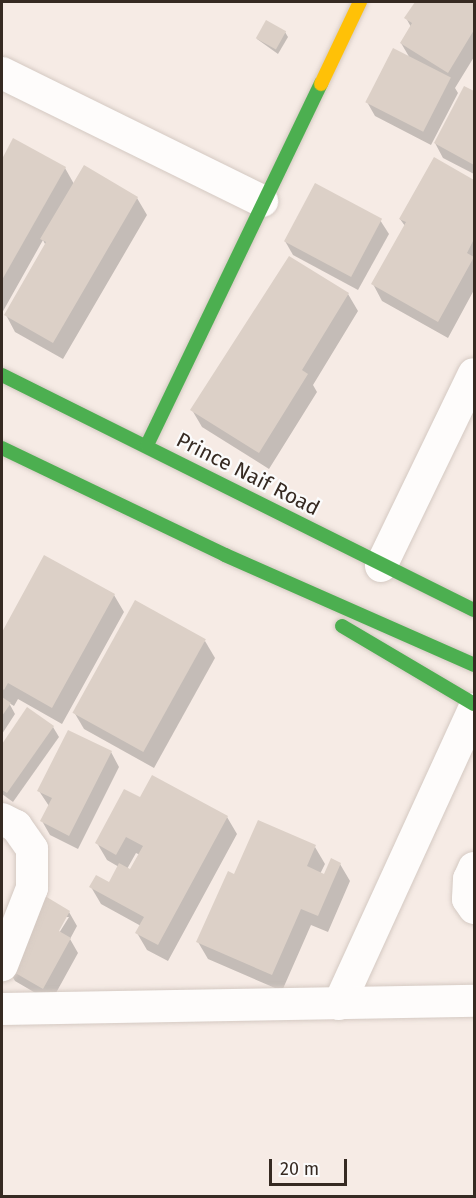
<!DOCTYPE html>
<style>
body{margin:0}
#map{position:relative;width:476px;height:1198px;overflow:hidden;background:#f6ebe5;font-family:"Fira Sans",sans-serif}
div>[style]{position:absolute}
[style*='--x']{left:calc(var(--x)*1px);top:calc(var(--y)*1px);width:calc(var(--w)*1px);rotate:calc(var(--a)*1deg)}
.shadow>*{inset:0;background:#0003}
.building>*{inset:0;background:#dcd0c7;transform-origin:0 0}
.roads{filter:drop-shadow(0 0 2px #d4c9c2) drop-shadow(0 0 2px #d4c9c2)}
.street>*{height:32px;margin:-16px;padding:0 16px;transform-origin:16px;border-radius:16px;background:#fefcfb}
.fast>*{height:14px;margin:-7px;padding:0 7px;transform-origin:7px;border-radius:7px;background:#4caf50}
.slow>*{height:14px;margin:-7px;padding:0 7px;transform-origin:7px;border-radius:7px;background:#ffc107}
span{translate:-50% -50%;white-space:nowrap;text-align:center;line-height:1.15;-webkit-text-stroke:4.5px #fbfbfb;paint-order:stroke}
.street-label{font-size:21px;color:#362a22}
.frame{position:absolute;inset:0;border:3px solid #362a22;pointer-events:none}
.scale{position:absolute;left:269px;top:1159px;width:78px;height:27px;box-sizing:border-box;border:3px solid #362a22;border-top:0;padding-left:8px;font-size:18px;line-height:21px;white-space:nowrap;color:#362a22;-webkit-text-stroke:4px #fbfbfb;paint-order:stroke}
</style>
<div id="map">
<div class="shadow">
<i style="clip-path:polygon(417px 2px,474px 3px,474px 57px,455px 88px,458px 93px,431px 145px,375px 116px,367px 102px,411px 60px,401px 43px,411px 27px,406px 18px)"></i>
<i style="clip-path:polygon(285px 32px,288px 37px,278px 54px,257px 39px)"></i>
<i style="clip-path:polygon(465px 88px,474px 93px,474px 174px,443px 158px,435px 143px)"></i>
<i style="clip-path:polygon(14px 140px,65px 168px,74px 184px,137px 198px,147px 215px,63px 359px,15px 332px,6px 315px,46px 246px,43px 240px,2px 313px,2px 162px)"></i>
<i style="clip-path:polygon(434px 159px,474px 182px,474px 290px,448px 338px,382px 301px,373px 284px,405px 226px,400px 219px)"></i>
<i style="clip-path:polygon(380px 220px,389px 234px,358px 290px,293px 255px,285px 241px)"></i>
<i style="clip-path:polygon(290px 258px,348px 294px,358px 311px,313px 385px,317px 392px,269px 469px,202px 427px,192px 410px)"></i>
<i style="clip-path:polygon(44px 557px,114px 595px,124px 612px,62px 724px,18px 699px,14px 706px,9px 703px,15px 714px,2px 734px,2px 635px)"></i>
<i style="clip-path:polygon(205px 641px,215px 658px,154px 768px,84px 729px,74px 712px)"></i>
<i style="clip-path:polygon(28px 710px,53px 727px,59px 737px,13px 802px,2px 794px,2px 747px)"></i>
<i style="clip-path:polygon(111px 752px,119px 767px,78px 849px,50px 835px,42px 821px,49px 806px,39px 791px)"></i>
<i style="clip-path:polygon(evenodd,153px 777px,227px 817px,237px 834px,168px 961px,147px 950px,137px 933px,141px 926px,101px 904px,91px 887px,110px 884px,119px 867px,107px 860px,97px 843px,141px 799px,153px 777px,136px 853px,140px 855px,131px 871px,127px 869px,136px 853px)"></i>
<i style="clip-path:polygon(315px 847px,325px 864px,320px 874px,325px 876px,340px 864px,350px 881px,328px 932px,311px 925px,282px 991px,208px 959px,198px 942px,235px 876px)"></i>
<i style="clip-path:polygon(evenodd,69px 912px,77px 926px,70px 939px,78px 953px,51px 1002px,15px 981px,7px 967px,69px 912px,65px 917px,69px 917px,56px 938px,54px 937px,65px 917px)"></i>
</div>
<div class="building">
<i style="clip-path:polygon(415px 2px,474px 2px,474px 30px,448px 73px,400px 43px,412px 23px,404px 18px)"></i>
<i style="left:266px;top:20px;width:23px;height:21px;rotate:29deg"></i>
<i style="left:393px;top:48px;width:65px;height:61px;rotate:27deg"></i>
<i style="clip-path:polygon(464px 86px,474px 91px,474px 165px,434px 143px)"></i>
<i style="clip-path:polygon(13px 138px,66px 167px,2px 280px,2px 159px)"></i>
<i style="clip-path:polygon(434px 157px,474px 180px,474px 239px,467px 253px,474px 257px,438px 322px,371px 284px,406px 222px,399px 219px)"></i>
<i style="clip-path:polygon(84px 165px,138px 197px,53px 343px,4px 315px,46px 242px,40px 239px)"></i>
<i style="left:315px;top:183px;width:76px;height:66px;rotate:28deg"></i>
<i style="clip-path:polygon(289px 256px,349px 293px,302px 370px,308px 374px,259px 453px,190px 410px)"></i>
<i style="clip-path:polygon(44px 555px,115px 594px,52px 708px,8px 683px,4px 690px,2px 688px,2px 632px)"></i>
<i style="left:135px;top:600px;width:81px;height:129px;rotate:29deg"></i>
<i style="clip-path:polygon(2px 697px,11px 703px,2px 716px)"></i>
<i style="clip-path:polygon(27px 707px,54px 726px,7px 793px,2px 790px,2px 744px)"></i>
<i style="clip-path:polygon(68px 730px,112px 751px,69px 836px,40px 821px,52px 798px,37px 791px)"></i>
<i style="clip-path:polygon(152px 775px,228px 816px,158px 945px,135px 933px,144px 917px,89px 887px,96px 875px,109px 882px,119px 863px,130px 869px,143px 846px,126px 837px,116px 855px,95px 843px,124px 789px,140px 797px)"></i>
<i style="clip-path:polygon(258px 820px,316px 845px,307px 866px,324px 874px,331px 858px,341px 863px,318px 916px,301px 909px,272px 975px,196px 942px,228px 871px,234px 874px)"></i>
<i style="clip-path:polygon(45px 896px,70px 911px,59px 931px,71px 938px,43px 989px,5px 967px)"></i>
</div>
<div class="roads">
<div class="street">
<i style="--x:2;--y:73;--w:290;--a:26.2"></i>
<i style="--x:381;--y:566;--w:213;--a:-64.2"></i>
<i style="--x:2;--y:819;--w:16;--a:27"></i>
<i style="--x:16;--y:826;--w:28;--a:55"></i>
<i style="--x:32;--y:849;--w:39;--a:90"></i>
<i style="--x:32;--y:888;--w:83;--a:111.3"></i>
<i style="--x:474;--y:868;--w:12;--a:114"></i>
<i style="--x:469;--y:879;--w:20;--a:93"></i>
<i style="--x:468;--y:899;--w:11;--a:56"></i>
<i style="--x:339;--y:1004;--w:324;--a:-65.4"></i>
<i style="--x:2;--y:1009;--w:472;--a:-1"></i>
</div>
<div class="fast">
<i style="--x:2;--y:375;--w:527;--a:26.47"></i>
<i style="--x:147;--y:445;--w:401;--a:-64.3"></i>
<i style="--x:2;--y:448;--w:247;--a:25.6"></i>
<i style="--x:225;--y:555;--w:272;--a:23.8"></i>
<i style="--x:342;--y:626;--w:153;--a:30.6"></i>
</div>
<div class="slow">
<i style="--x:321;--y:84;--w:91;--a:-64.6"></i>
</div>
</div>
<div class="street-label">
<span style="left:248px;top:474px;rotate:27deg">Prince Naif Road</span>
</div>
<div class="frame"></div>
<div class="scale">20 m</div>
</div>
